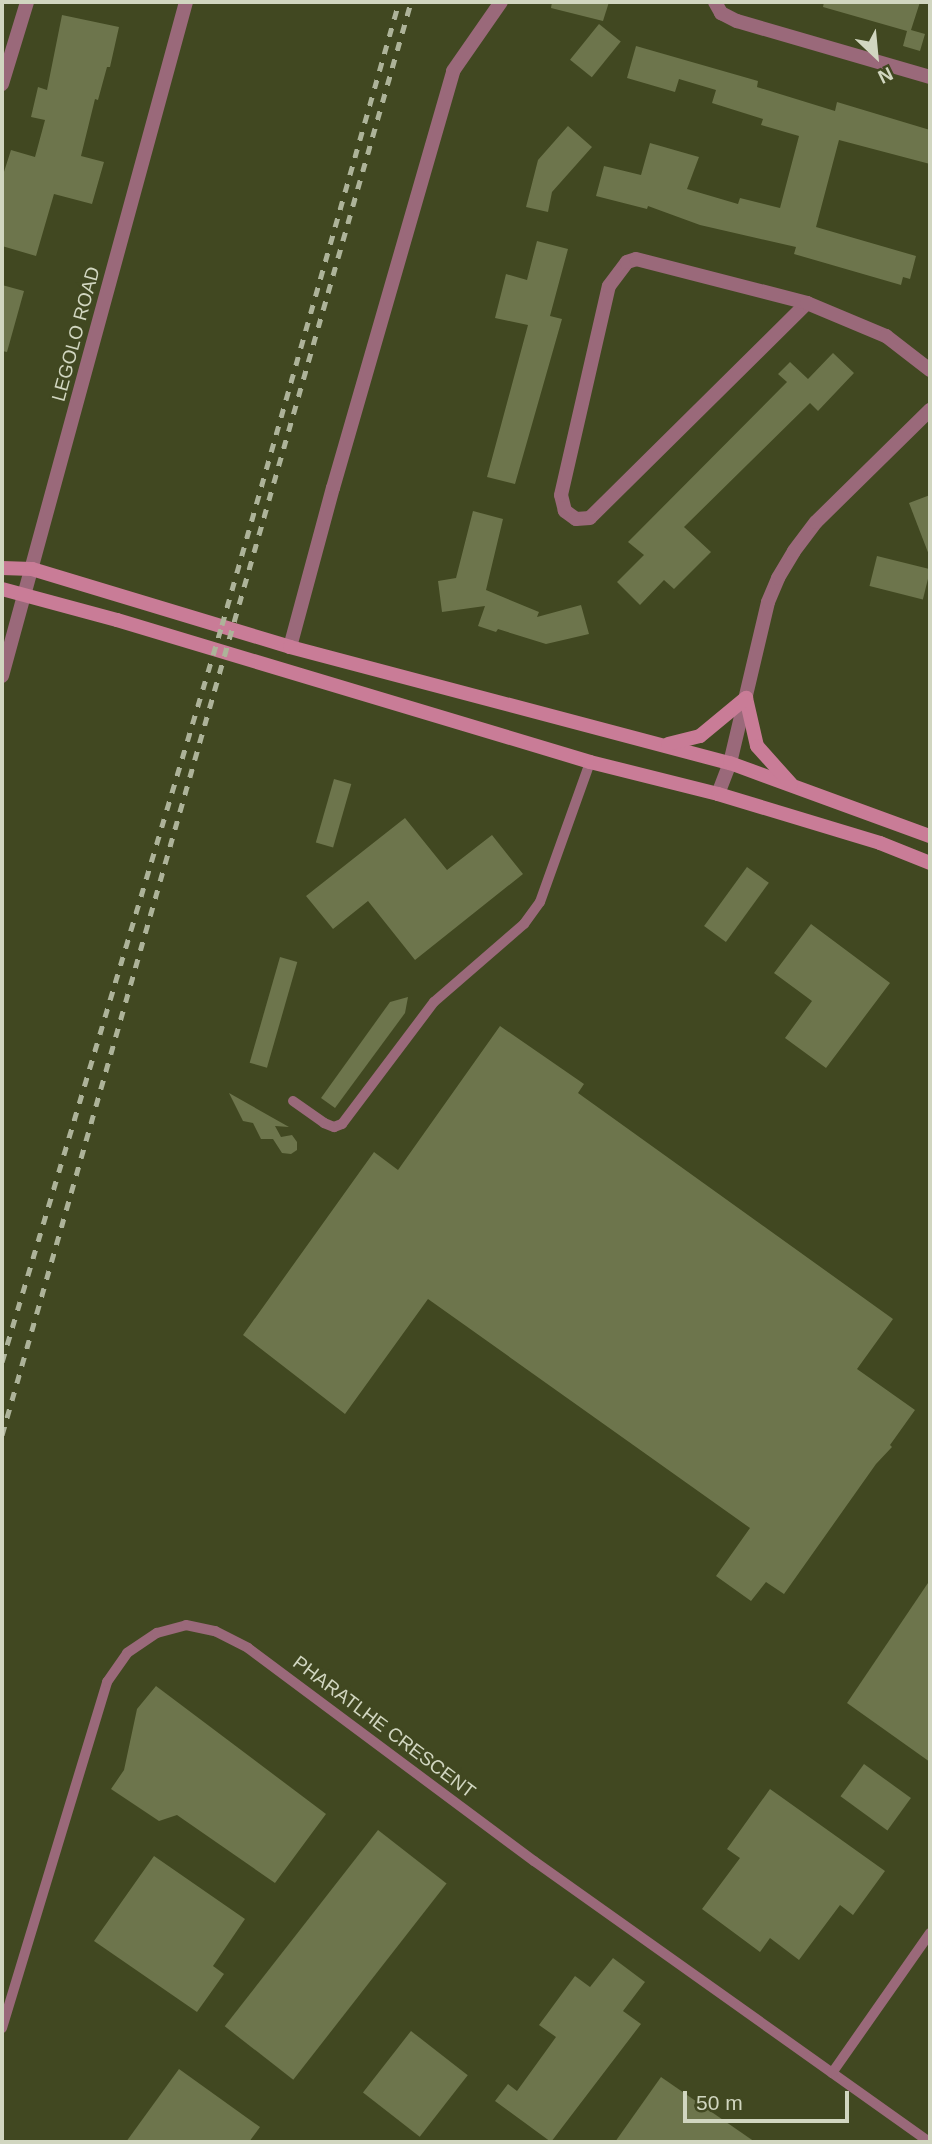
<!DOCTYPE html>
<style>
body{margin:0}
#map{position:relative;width:932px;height:2144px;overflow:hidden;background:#414821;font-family:Helvetica,sans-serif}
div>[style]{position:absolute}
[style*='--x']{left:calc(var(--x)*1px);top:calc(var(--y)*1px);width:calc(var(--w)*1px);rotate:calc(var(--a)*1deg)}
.building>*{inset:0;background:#6d754c;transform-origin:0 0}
.lane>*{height:10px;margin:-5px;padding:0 5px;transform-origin:5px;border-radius:5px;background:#9a697a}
.street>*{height:14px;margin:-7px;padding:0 7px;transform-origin:7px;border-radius:7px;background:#9a697a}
.secondary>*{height:14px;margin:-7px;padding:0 7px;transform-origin:7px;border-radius:7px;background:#c97c97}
.rail>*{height:5px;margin-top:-2.5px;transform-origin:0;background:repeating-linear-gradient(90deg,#adb399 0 9px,transparent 0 18px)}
span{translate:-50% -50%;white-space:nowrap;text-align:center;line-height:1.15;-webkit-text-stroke:5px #414821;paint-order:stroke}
.street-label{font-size:19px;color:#d1d6c0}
.frame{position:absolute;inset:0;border:4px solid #d1d6c0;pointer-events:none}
.north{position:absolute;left:841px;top:21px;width:70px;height:70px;-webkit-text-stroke:5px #414821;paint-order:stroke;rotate:154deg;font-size:19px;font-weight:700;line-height:28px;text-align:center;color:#d1d6c0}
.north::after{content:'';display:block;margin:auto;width:24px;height:32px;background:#d1d6c0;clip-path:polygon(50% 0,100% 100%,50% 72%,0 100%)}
.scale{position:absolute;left:683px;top:2091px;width:166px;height:32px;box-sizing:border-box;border:4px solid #d1d6c0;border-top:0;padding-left:9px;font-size:21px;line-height:24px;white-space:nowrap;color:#d1d6c0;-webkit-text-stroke:5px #414821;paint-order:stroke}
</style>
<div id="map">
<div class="building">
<i style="clip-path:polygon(552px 2px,609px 2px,603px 21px,551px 8px)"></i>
<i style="clip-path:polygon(824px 2px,920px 2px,911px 30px,925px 34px,920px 51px,903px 46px,907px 31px,823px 7px)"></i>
<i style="clip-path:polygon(62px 15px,119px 27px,110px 67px,107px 67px,98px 100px,95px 99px,81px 156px,104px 162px,92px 204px,54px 194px,36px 256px,2px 246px,2px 178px,11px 150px,35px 157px,45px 120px,31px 117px,38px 87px,47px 90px)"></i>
<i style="left:599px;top:24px;width:28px;height:46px;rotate:39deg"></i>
<i style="clip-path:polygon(636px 46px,758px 81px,757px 87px,835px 111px,837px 102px,930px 130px,930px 164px,839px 140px,816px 227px,916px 256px,910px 279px,903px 277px,901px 285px,794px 254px,796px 247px,700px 225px,648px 206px,647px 209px,596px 196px,604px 166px,641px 175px,650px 143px,699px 157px,687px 189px,738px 204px,740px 198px,780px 208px,799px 136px,761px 125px,763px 119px,712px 103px,716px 90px,679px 79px,675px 92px,627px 78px)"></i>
<i style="clip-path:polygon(568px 126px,592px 147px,552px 192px,548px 212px,526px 207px,538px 160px)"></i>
<i style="clip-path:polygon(537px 241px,568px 249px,550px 316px,562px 319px,515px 484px,487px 477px,528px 325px,495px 318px,506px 274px,527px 280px)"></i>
<i style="clip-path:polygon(2px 285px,24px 291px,7px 352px,2px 351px)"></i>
<i style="clip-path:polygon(833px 353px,854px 373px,818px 411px,810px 403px,684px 527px,711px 552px,674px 589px,664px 580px,640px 605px,617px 582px,644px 555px,628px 542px,787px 382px,778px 374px,790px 362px,808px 379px)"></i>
<i style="clip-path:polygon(930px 495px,930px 555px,929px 555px,909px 503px)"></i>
<i style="clip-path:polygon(473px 511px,503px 519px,486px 590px,539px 612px,537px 617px,581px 605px,589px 634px,546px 644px,498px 629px,496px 632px,478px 626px,485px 606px,442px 612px,438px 581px,456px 578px)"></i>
<i style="left:877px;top:556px;width:55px;height:31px;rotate:14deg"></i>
<i style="left:334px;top:779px;width:18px;height:66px;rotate:16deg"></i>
<i style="clip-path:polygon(405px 818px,447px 870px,492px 835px,523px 874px,415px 960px,368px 901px,333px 929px,306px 896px)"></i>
<i style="left:747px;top:867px;width:27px;height:73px;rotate:36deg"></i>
<i style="clip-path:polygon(811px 924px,890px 983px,826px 1068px,785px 1038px,812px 1001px,774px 973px)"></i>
<i style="left:280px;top:957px;width:18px;height:110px;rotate:16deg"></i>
<i style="clip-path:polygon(408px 997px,405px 1013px,335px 1108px,321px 1098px,390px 1002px)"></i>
<i style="clip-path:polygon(500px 1026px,584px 1084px,578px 1093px,893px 1319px,857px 1369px,915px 1410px,890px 1445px,892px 1447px,876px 1464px,784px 1594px,766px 1582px,751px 1601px,716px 1576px,750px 1528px,428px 1299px,345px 1414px,243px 1335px,374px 1152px,398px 1170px)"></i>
<i style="clip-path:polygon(229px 1093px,289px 1127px,275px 1126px,281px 1137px,292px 1135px,297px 1142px,297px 1150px,291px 1154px,282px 1153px,273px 1139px,261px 1139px,253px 1123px,243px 1121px)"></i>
<i style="clip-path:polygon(930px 1580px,930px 1762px,847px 1703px)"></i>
<i style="clip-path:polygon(156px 1686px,326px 1814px,275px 1883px,177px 1815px,159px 1821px,111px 1789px,124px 1770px,137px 1709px)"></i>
<i style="left:864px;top:1764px;width:58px;height:40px;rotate:36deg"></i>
<i style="clip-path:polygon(770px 1789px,885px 1871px,853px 1915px,840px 1905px,799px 1960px,770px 1938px,760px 1952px,702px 1909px,740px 1858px,727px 1849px)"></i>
<i style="left:378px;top:1830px;width:87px;height:249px;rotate:38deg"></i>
<i style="clip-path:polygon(154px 1856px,245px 1919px,213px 1966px,224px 1974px,197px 2012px,94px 1941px)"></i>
<i style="clip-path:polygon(613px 1958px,645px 1982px,623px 2011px,641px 2024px,551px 2142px,495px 2101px,508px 2084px,517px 2091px,556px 2037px,539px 2025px,575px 1976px,590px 1987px)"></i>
<i style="left:411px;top:2031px;width:72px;height:78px;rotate:38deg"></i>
<i style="clip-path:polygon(179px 2069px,260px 2127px,249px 2142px,126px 2142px)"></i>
<i style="clip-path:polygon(661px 2077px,755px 2142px,615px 2142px)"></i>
</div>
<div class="lane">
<i style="--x:293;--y:1101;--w:38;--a:35"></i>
<i style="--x:324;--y:1123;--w:11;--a:22"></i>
<i style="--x:334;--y:1127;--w:9;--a:-21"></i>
<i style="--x:342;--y:1124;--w:153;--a:-53"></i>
<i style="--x:434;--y:1002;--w:119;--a:-40.9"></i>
<i style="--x:524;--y:924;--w:27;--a:-54"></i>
<i style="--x:540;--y:902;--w:149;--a:-70.3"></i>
<i style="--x:2;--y:2028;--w:362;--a:-73.1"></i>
<i style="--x:107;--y:1682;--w:35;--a:-55"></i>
<i style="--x:127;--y:1653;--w:36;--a:-34"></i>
<i style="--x:157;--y:1633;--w:30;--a:-15"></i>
<i style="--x:186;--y:1625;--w:30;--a:12"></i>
<i style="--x:215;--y:1631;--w:37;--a:27"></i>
<i style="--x:248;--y:1648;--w:357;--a:36.7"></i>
<i style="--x:534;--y:1861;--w:486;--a:35.4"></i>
<i style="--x:832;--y:2073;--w:171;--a:-55"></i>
</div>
<div class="street">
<i style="--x:715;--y:2;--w:13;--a:61"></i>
<i style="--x:721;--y:13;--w:18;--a:27"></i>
<i style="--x:737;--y:21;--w:201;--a:16.2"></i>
<i style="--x:2;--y:84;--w:86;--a:-73"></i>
<i style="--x:807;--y:303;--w:305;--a:135.3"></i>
<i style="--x:590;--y:518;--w:14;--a:176"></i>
<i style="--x:576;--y:519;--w:14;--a:-144"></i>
<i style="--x:565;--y:511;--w:16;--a:-104"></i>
<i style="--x:561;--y:495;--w:214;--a:-77.1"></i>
<i style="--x:609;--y:286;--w:30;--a:-53"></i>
<i style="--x:627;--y:262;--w:9;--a:-18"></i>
<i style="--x:636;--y:259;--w:177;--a:14.4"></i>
<i style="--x:807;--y:303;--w:86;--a:22.7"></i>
<i style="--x:886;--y:336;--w:56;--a:37.7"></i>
<i style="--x:290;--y:647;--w:165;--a:-74.9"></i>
<i style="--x:333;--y:488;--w:434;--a:-73.9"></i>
<i style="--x:453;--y:71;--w:84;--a:-55.2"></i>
<i style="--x:2;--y:676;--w:699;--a:-74.73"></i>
<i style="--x:718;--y:794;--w:33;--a:-69"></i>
<i style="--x:730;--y:763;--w:165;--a:-76.7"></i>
<i style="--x:768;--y:602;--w:26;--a:-67"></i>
<i style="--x:778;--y:578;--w:31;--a:-59"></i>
<i style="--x:794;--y:551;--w:36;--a:-53"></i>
<i style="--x:816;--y:522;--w:160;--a:-44.5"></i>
</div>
<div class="secondary">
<i style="--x:2;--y:568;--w:30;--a:2"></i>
<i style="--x:32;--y:569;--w:270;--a:16.8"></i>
<i style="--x:290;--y:647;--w:455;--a:14.8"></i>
<i style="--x:730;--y:763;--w:213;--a:20.1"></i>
<i style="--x:2;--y:589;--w:119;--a:15.1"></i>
<i style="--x:117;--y:620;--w:494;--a:16.7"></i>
<i style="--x:590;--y:762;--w:132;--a:14"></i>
<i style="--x:718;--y:794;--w:169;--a:16.8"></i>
<i style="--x:880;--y:843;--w:54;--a:21.8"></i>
<i style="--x:746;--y:698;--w:49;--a:77.1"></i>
<i style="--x:757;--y:746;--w:51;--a:48.2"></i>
<i style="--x:668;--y:744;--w:33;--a:-14"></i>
<i style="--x:700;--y:736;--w:60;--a:-39.6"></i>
</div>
<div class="rail">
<i style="--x:2;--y:1362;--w:769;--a:-73.38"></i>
<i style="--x:222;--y:625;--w:648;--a:-74.14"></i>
<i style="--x:2;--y:1435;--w:1490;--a:-74.07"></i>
</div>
<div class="street-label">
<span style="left:76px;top:334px;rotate:-75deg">LEGOLO ROAD</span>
<span style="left:384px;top:1727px;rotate:37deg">PHARATLHE CRESCENT</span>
</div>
<div class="frame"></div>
<div class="north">N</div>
<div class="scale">50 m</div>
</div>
